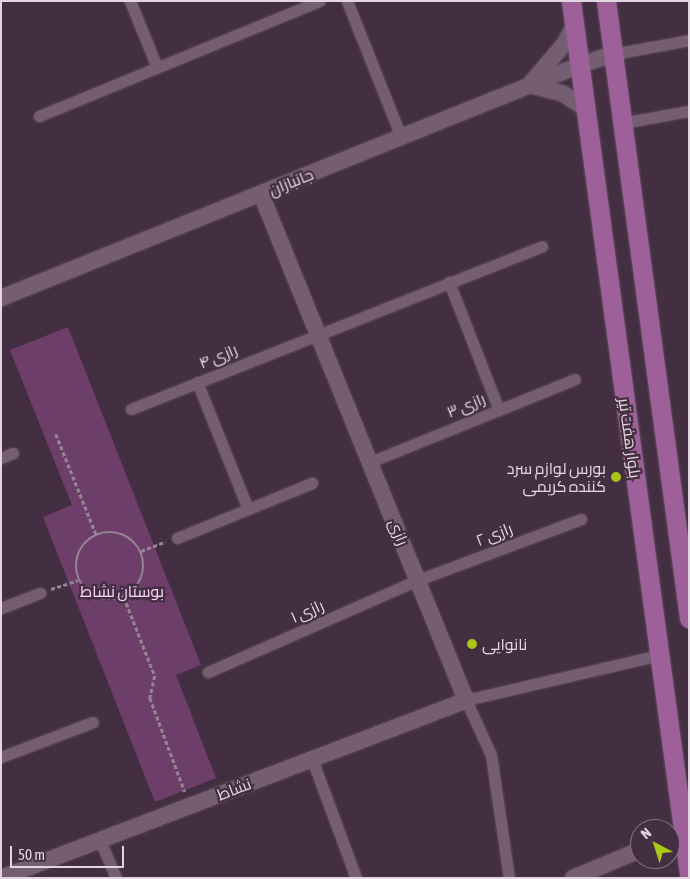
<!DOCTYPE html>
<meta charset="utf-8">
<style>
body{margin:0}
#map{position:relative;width:690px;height:879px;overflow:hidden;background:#442f42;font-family:"Asap Condensed",Cairo,sans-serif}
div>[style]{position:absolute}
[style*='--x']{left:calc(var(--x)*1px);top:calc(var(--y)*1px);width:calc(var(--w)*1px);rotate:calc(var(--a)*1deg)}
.green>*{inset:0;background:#6d3e69}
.path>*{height:2.5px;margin-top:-1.25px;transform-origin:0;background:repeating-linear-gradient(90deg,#958493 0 4px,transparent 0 6.5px)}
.path>.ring{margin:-1.25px;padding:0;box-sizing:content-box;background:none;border:2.5px solid #958493;border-radius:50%}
.roads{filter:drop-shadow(0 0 1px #5e4c5d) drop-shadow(0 0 1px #5e4c5d)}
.street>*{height:11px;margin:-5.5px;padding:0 5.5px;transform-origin:5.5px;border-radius:5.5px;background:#755e72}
.secondary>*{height:16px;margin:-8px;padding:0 8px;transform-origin:8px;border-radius:8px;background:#755e72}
.primary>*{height:19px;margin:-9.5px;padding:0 9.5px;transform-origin:9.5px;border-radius:9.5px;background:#9d6098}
.dots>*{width:14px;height:14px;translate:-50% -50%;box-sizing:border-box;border:2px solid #442f42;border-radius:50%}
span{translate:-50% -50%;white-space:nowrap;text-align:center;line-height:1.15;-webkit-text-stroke:4.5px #442f42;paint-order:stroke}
.street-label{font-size:16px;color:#e3d6e1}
.poi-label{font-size:16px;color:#e3d6e1}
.right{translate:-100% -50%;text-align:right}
.left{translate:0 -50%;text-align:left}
.park-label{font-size:16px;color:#fdd5f8}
.frame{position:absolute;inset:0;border:2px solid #e3d6e1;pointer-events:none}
.north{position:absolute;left:630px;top:819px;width:50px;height:50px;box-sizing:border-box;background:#442f42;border:1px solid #847282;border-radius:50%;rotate:320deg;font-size:14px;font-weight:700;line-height:20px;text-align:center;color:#e3d6e1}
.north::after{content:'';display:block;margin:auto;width:18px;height:22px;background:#aac717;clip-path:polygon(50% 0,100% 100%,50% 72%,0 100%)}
.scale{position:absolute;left:10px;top:846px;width:114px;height:22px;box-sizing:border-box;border:2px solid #e3d6e1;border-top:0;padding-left:6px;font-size:15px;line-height:18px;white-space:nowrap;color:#e3d6e1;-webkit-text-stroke:4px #442f42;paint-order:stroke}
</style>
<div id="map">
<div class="green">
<i style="clip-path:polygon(68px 327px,201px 665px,176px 675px,216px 778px,155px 802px,43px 517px,72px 505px,10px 350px)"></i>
</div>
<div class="path">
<i style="--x:56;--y:434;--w:108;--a:68.2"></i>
<i class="ring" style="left:76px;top:532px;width:65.5px;height:65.5px"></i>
<i style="--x:141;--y:551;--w:26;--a:-21"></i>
<i style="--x:51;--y:589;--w:28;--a:-18"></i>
<i style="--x:124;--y:597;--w:85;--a:68.6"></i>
<i style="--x:155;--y:676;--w:23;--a:103"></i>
<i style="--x:150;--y:698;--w:100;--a:69.6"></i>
</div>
<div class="roads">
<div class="street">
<i style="--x:130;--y:1;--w:71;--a:67.8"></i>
<i style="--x:347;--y:1;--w:146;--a:68.3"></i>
<i style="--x:613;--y:54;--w:77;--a:-10.4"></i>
<i style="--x:39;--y:116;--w:303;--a:-22.3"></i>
<i style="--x:622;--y:123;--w:68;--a:-10.2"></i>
<i style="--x:449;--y:282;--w:137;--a:68.7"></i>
<i style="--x:197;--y:382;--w:137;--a:68.1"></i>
<i style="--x:131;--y:409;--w:442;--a:-21.6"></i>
<i style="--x:1;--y:458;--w:13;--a:-23"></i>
<i style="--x:370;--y:462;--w:221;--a:-22"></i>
<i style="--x:177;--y:538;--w:146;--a:-22.2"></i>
<i style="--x:1;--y:608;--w:42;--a:-21"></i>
<i style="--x:208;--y:672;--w:229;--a:-23.7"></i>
<i style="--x:418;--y:580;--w:174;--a:-20.5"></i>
<i style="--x:1;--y:757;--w:98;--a:-20.8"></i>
<i style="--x:312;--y:759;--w:127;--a:69.7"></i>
<i style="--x:100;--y:840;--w:41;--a:67.2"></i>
<i style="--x:509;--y:878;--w:124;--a:-98.3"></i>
<i style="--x:491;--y:755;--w:60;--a:-114.4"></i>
<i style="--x:466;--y:700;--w:198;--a:-13.1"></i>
</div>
<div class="secondary">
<i style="--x:531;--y:83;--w:52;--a:-49.6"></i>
<i style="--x:565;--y:43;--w:20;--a:-63"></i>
<i style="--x:529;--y:85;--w:34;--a:14"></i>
<i style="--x:562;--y:93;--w:29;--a:34"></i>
<i style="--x:1;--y:298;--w:624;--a:-21.92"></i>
<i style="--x:580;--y:65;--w:35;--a:-18"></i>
<i style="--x:1;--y:878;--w:498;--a:-20.9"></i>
<i style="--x:466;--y:700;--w:546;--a:-112.05"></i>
<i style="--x:573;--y:878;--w:73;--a:-22.7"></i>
</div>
<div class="primary">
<i style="--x:571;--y:1;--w:881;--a:82.3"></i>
<i style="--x:606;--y:1;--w:623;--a:82.34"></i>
</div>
</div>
<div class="dots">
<i style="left:616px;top:477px;background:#aac717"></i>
<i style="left:472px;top:644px;background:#aac717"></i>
</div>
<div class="street-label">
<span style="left:291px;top:182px;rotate:-22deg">جانبازان</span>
<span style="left:218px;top:356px;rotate:-22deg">رازی ۴</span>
<span style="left:466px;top:405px;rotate:-22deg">رازی ۳</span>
<span style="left:630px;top:438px;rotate:82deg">بلوار هفت تیر</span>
<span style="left:399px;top:532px;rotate:68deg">رازی</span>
<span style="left:494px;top:534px;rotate:-21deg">رازی ۲</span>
<span style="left:307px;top:611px;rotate:-24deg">رازی ۱</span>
<span style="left:234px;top:789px;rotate:-21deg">نشاط</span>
</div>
<div class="poi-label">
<span class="right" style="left:606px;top:477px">بورس لوازم سرد<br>کننده کریمی</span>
<span class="left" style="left:482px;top:644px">نانوایی</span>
</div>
<div class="park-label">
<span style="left:122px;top:591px">بوستان نشاط</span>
</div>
<div class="frame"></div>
<div class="north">N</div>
<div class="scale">50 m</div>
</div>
